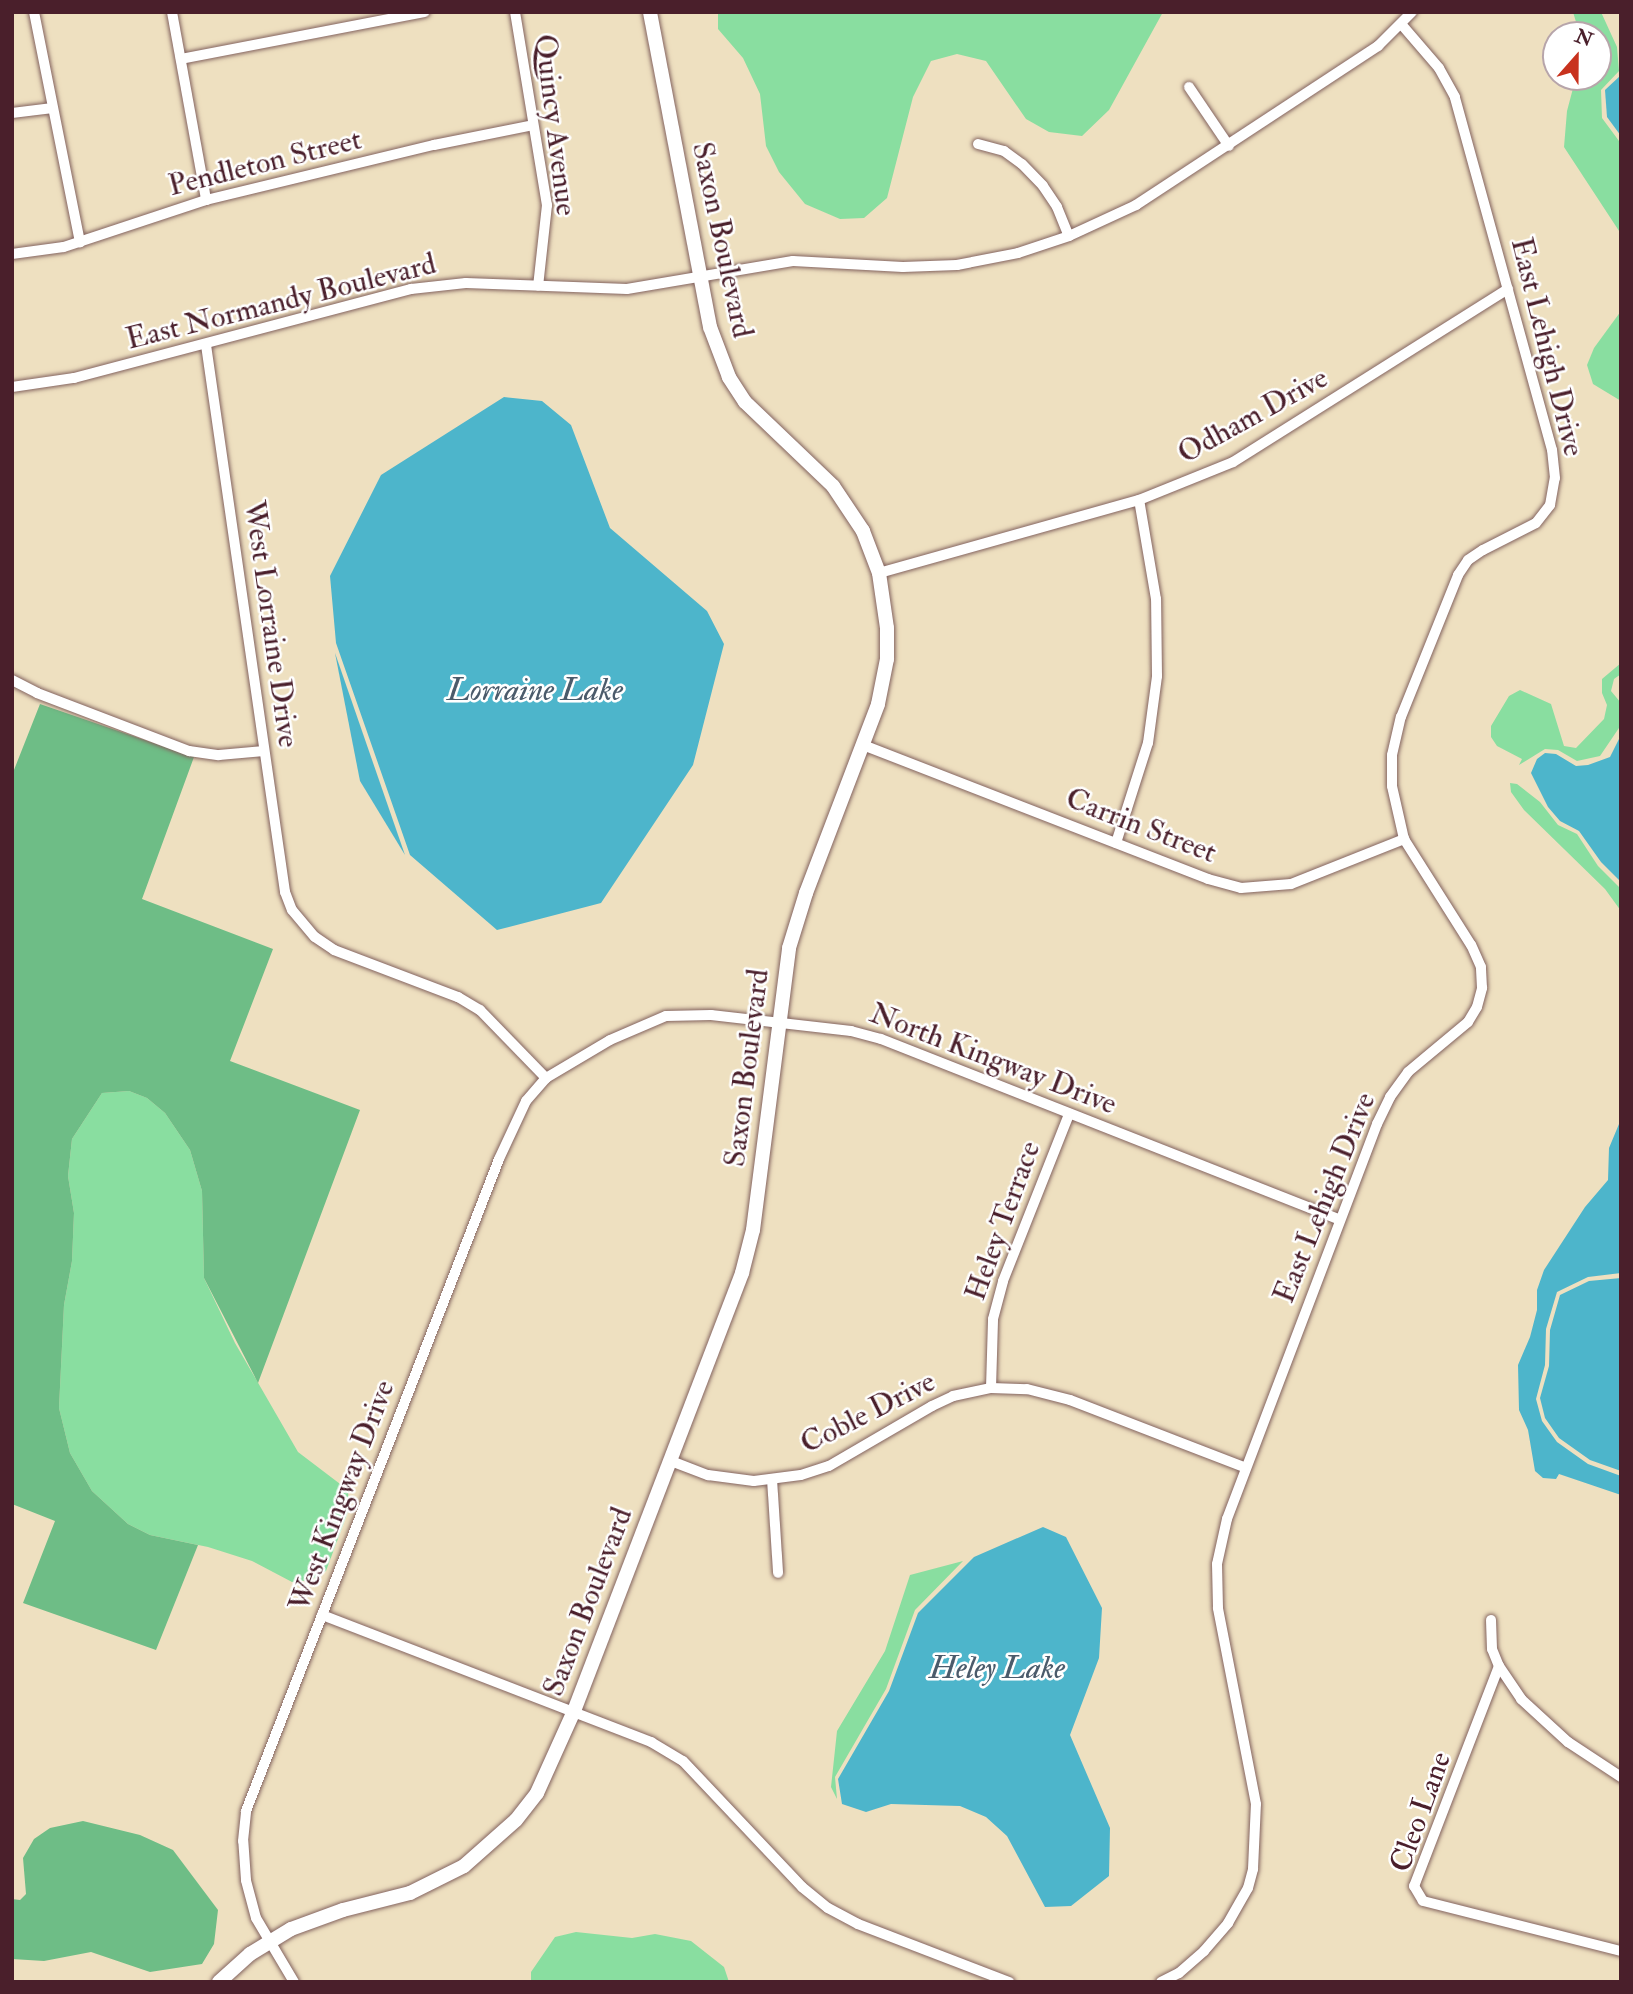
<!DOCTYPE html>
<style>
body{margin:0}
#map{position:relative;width:1633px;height:1994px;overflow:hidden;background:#eee0c0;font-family:"IM FELL Double Pica",serif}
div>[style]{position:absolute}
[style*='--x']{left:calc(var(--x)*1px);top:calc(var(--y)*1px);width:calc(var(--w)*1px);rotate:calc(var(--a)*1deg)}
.green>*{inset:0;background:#89dea0}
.forest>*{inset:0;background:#6ebd86}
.water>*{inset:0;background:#4db5cb}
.roads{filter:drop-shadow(0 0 2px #83635f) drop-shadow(0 0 2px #83635f)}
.minor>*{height:10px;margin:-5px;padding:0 5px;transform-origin:5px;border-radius:5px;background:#fff}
.major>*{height:14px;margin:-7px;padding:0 7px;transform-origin:7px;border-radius:7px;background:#fff}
span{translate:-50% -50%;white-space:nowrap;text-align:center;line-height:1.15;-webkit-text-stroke:5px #fff;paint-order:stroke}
.street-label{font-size:30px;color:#4a1f2b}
.water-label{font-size:32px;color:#4b5b6b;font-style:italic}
.frame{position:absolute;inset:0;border:14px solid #4a1f2b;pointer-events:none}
.north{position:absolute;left:1542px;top:21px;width:70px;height:70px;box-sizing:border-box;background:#fff;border:2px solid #b7a5aa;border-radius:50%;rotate:21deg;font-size:19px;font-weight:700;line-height:28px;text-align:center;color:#4a1f2b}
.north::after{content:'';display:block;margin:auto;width:24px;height:32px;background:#c8321e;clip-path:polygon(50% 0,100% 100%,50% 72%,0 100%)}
</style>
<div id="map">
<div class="green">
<i style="clip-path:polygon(718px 12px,1163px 12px,1109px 110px,1082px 136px,1049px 132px,1026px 119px,986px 61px,957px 54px,931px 61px,913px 97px,887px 198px,864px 218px,840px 219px,805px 204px,779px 172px,766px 146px,760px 94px,743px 58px,718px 29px)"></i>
<i style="clip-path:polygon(1573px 12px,1601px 12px,1617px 47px,1619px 71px,1601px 90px,1602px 118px,1619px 141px,1621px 234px,1564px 147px,1567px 111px,1576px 77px,1598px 77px,1598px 35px,1580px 35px)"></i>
<i style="clip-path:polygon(1621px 311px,1621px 401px,1593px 384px,1587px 365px,1594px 348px)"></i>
<i style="clip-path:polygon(1621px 663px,1621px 674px,1614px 679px,1611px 691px,1621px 703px,1621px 725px,1600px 756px,1577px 761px,1558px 750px,1545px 749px,1519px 765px,1522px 759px,1497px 746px,1491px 737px,1491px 726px,1509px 696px,1520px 690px,1551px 704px,1564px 746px,1576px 748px,1604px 719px,1607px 705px,1602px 693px,1602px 679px)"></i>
<i style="clip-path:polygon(1510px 783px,1517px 784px,1540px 802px,1558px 825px,1577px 834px,1598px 866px,1621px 889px,1621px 911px,1605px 889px,1524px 810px,1511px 792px)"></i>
<i style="clip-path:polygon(129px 1091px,147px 1098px,165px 1113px,190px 1150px,202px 1191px,204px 1278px,235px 1343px,298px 1452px,348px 1490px,349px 1509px,326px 1571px,311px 1580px,292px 1582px,252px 1561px,208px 1547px,150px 1535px,128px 1524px,92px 1491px,70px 1453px,59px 1408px,64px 1305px,72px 1261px,74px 1213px,68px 1176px,72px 1139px,102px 1093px)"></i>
<i style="clip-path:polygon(963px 1561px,915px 1610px,886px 1689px,835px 1777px,837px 1799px,831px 1787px,837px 1731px,885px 1651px,910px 1575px)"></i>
<i style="clip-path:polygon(576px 1932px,632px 1938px,655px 1934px,691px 1941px,724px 1967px,729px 1982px,531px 1982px,531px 1972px,555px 1937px)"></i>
</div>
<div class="forest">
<i style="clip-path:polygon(40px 704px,194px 757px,142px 899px,273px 949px,230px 1061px,360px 1110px,258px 1383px,204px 1278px,202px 1191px,190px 1150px,165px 1113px,147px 1098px,129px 1091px,102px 1093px,72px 1139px,68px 1176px,74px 1213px,72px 1261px,64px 1305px,59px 1408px,70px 1453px,92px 1491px,128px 1524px,150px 1535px,198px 1545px,156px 1650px,23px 1603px,55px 1521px,12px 1504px,12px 775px)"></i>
<i style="clip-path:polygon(83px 1821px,140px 1835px,173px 1850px,218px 1910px,214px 1944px,202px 1964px,150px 1972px,91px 1952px,44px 1961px,12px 1959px,12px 1899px,20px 1900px,26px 1894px,23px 1858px,34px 1839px,50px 1828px)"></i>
</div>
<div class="water">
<i style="clip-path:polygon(1621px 75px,1621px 136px,1607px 117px,1605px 90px)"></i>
<i style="clip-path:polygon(504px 397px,542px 401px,571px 425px,610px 528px,707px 611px,724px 644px,693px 765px,601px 903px,497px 930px,410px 855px,336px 643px,330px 576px,381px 475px)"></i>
<i style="clip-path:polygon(335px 653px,405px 855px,360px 781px)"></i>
<i style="clip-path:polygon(1621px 735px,1621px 882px,1601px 862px,1579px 831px,1560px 821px,1548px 807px,1531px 773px,1537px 759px,1545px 753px,1556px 754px,1576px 766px,1588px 765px,1610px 757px)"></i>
<i style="clip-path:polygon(1621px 1101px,1621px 1273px,1588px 1277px,1557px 1292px,1546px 1329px,1545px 1365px,1536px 1399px,1542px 1421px,1557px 1442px,1588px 1464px,1621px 1476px,1621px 1495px,1559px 1474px,1556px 1479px,1543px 1478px,1535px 1471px,1528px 1430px,1519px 1410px,1518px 1365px,1530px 1337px,1537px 1310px,1537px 1290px,1544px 1270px,1585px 1207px,1608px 1180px,1609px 1148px,1619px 1124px)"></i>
<i style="clip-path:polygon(1621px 1278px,1621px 1471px,1590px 1460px,1559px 1438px,1545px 1418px,1540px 1398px,1549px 1366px,1550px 1330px,1560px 1295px,1589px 1281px)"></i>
<i style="clip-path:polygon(1043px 1527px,1066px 1537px,1102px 1608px,1099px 1658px,1070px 1735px,1110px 1828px,1109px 1876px,1071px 1906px,1045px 1907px,1007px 1836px,986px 1817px,960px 1806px,891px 1804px,866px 1812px,842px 1804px,838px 1779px,889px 1691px,918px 1613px,974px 1557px)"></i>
</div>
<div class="roads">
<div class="minor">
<i style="--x:34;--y:12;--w:235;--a:78.7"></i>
<i style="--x:172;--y:12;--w:191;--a:79.7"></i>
<i style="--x:515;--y:12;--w:196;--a:80.6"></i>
<i style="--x:547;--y:205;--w:81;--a:96.3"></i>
<i style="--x:181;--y:59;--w:248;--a:-10.9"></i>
<i style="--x:1189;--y:87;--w:71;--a:55.9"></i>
<i style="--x:12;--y:113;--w:41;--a:-7"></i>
<i style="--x:978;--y:144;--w:27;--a:15"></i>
<i style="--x:1004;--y:151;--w:22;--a:36"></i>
<i style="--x:1022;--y:164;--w:30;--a:46"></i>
<i style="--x:1043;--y:186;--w:25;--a:56"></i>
<i style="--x:1057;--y:207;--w:31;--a:68"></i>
<i style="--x:12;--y:254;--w:52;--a:-7.7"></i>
<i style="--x:64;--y:247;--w:150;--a:-18.3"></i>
<i style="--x:206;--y:200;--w:235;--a:-13.6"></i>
<i style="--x:434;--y:145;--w:101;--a:-11.4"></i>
<i style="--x:206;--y:345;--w:553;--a:81.78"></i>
<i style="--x:285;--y:892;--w:19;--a:69"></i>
<i style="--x:292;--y:910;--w:35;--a:50"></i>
<i style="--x:315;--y:937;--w:23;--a:34"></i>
<i style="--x:334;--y:950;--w:133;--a:20.8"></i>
<i style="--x:458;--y:997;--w:26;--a:31"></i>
<i style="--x:480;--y:1010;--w:95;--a:45.9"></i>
<i style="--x:12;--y:387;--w:63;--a:-8.3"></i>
<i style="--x:74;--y:378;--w:349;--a:-14.8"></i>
<i style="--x:411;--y:289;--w:55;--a:-6.2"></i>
<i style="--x:466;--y:283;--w:161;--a:2.1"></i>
<i style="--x:627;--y:289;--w:168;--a:-9.6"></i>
<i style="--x:793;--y:261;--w:110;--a:3.1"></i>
<i style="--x:903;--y:267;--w:54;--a:-2.1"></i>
<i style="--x:957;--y:265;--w:62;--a:-11.1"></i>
<i style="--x:1018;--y:253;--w:54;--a:-18.4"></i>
<i style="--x:1069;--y:236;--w:74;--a:-24.8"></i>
<i style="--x:1136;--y:205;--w:290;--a:-33.3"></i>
<i style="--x:1378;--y:46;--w:48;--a:-45"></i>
<i style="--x:879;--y:573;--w:270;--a:-15.7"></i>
<i style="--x:1139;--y:500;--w:101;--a:-22"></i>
<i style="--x:1233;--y:462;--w:325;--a:-32.2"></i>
<i style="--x:12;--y:680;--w:28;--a:27"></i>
<i style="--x:37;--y:693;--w:163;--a:20.9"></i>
<i style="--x:189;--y:751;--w:30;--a:8"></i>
<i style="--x:219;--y:755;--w:45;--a:-5.1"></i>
<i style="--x:863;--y:745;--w:370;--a:21.2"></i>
<i style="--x:1208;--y:879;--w:34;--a:15"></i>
<i style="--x:1241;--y:888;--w:50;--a:-4.6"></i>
<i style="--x:1291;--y:884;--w:122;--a:-21.7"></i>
<i style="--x:1116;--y:843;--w:105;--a:-72.3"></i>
<i style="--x:1148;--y:743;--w:68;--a:-82.3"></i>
<i style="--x:1157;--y:676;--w:77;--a:-90.7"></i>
<i style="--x:1156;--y:599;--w:100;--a:-99.7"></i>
<i style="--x:991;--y:1388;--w:69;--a:-88.3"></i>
<i style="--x:993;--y:1319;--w:39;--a:-75"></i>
<i style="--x:1003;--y:1281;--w:180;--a:-68.4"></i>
<i style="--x:671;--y:1461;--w:40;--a:21"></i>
<i style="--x:708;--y:1475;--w:46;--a:7.4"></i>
<i style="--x:754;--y:1481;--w:47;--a:-7.3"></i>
<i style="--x:801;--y:1475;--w:29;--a:-18"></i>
<i style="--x:829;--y:1466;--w:119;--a:-30.2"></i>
<i style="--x:932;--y:1406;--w:23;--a:-25"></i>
<i style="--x:953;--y:1396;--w:39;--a:-12"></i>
<i style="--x:991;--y:1388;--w:36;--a:2"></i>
<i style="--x:1027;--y:1389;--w:44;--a:14.3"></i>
<i style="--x:1070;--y:1400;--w:186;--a:21.1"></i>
<i style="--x:772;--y:1479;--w:94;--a:86.3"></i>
<i style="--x:322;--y:1615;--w:353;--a:21.1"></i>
<i style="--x:651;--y:1742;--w:37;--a:31"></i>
<i style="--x:683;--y:1761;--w:173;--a:46.6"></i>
<i style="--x:802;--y:1887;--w:33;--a:39"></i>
<i style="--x:828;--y:1908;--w:34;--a:28"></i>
<i style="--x:858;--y:1924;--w:162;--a:21"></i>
<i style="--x:1491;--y:1620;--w:29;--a:88"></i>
<i style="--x:1492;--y:1649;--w:18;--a:68"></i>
<i style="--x:1499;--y:1666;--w:40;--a:56"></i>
<i style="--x:1521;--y:1699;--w:64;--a:42.5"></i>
<i style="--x:1568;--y:1742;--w:64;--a:33.4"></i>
<i style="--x:1499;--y:1666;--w:236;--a:111.1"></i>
<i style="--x:1414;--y:1886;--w:17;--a:59"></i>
<i style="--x:1423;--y:1901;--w:204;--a:14.2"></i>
<i style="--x:294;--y:1982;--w:74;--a:-120.7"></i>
<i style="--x:256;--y:1918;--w:39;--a:-105"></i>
<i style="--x:246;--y:1880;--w:39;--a:-94"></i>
<i style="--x:243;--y:1841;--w:30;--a:-84"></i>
<i style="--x:246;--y:1811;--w:699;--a:-68.79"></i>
<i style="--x:499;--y:1159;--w:64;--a:-65"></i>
<i style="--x:526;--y:1101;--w:30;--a:-49"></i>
<i style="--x:546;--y:1078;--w:74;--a:-30.7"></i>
<i style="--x:610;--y:1040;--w:61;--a:-23.2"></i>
<i style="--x:666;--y:1016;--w:45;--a:-1.3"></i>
<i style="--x:711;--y:1015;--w:141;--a:6.5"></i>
<i style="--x:851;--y:1031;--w:31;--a:15"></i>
<i style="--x:881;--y:1039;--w:493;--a:21.5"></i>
<i style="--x:1161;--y:1982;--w:20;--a:-27"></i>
<i style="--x:1179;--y:1973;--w:33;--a:-41"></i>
<i style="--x:1204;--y:1951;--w:37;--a:-49"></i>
<i style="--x:1228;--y:1923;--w:40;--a:-60.3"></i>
<i style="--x:1248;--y:1888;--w:20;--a:-75"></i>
<i style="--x:1253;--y:1869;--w:65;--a:-87.4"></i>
<i style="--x:1256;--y:1804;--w:200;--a:-101"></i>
<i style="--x:1218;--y:1608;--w:44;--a:-91.3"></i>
<i style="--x:1217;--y:1564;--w:46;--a:-77.5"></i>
<i style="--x:1227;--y:1519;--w:423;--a:-69.2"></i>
<i style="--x:1377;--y:1124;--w:30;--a:-64"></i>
<i style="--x:1390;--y:1097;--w:31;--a:-54"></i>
<i style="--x:1408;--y:1072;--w:78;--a:-39.8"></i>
<i style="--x:1468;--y:1022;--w:17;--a:-59"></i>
<i style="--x:1477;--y:1007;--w:20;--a:-75"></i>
<i style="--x:1482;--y:988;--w:21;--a:-93"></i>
<i style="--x:1481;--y:967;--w:24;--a:-114"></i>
<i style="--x:1471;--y:945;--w:125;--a:-122.3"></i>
<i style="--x:1404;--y:839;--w:54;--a:-102.8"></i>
<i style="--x:1392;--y:786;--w:31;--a:-90"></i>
<i style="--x:1392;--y:755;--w:39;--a:-77"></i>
<i style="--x:1401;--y:717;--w:153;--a:-68.1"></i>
<i style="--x:1458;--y:575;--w:18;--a:-56"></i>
<i style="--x:1468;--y:560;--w:18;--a:-34"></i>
<i style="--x:1483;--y:550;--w:59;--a:-27"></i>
<i style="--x:1536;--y:523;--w:23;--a:-52"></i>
<i style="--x:1550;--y:505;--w:27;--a:-80"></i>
<i style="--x:1555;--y:478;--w:28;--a:-96"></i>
<i style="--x:1552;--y:450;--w:366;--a:-105.4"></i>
<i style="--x:1455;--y:97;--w:33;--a:-119"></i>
<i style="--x:1439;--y:68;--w:58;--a:-130.8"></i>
</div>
<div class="major">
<i style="--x:219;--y:1982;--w:42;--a:-42.1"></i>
<i style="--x:250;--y:1954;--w:48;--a:-31.4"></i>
<i style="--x:291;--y:1929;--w:55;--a:-20.1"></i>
<i style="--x:343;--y:1910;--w:69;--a:-14.2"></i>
<i style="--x:410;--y:1893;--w:60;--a:-26.6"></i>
<i style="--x:464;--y:1866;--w:69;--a:-41.5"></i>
<i style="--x:516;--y:1820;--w:34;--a:-52"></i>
<i style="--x:537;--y:1793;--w:90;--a:-65.7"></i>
<i style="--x:574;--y:1711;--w:469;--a:-69"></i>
<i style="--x:742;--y:1273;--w:44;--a:-75.7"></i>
<i style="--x:753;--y:1230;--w:284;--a:-82.7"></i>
<i style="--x:789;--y:948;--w:58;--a:-72.8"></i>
<i style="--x:806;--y:893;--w:202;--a:-69.1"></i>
<i style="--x:878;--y:704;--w:46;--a:-78.7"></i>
<i style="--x:887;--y:659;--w:31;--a:-90"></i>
<i style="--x:887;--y:628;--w:56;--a:-98.3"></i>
<i style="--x:879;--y:573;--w:45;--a:-110.9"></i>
<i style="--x:863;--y:531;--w:54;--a:-123.7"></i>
<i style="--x:833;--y:486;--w:122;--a:-136.3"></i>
<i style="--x:745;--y:402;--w:30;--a:-123"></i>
<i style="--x:729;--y:377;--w:53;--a:-110.8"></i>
<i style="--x:710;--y:327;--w:321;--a:-100.8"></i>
</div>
</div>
<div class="street-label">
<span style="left:555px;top:125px;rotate:83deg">Quincy Avenue</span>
<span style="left:265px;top:163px;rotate:-14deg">Pendleton Street</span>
<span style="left:722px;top:240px;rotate:78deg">Saxon Boulevard</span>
<span style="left:281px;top:302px;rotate:-14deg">East Normandy Boulevard</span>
<span style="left:1547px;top:347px;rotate:76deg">East Lehigh Drive</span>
<span style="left:1253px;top:416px;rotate:-29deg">Odham Drive</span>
<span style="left:271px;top:624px;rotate:82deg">West Lorraine Drive</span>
<span style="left:1141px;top:826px;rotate:21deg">Carrin Street</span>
<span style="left:993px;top:1059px;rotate:21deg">North Kingway Drive</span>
<span style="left:747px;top:1068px;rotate:-83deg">Saxon Boulevard</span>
<span style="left:1325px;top:1198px;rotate:-68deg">East Lehigh Drive</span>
<span style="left:1003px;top:1221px;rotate:-70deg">Heley Terrace</span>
<span style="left:868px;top:1413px;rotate:-27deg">Coble Drive</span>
<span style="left:342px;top:1496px;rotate:-69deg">West Kingway Drive</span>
<span style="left:588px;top:1602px;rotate:-69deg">Saxon Boulevard</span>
<span style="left:1421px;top:1812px;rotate:-70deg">Cleo Lane</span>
</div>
<div class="water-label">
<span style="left:535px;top:690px">Lorraine Lake</span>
<span style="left:997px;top:1668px">Heley Lake</span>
</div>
<div class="frame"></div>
<div class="north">N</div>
</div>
